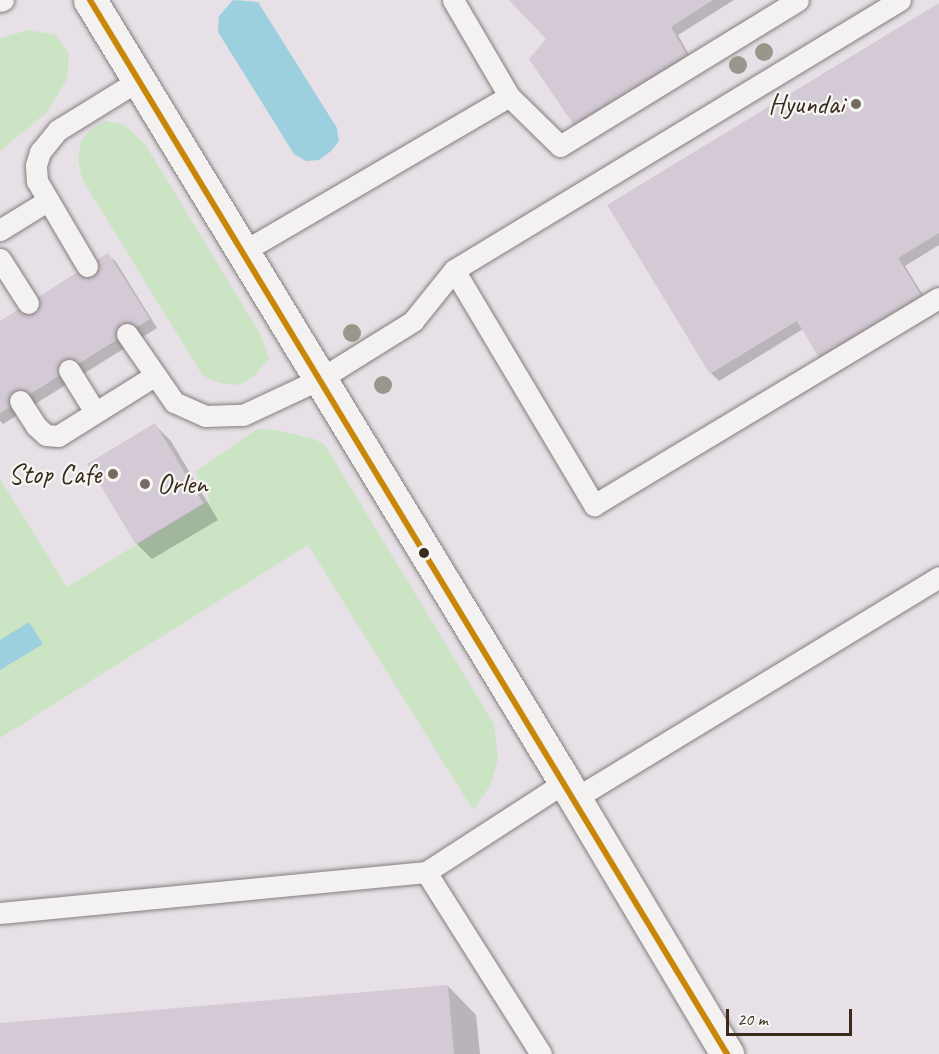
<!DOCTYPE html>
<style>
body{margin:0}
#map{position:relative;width:939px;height:1054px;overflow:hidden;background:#e7e1e7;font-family:Caveat,sans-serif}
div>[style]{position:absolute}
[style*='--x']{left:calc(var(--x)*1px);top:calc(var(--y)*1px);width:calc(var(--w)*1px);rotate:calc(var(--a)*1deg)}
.green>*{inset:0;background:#cae4c4}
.water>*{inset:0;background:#9dd0df}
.shadow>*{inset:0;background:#0003}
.building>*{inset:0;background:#d4cad5;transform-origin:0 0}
.roads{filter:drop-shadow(0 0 2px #837d7d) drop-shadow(0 0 2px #837d7d)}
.lane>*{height:21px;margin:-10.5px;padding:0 10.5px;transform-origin:10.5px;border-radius:10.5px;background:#f3f2f1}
.secondary>*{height:33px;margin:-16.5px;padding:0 16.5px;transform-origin:16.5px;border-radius:16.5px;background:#f3f2f1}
.bus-1>*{height:6px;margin:-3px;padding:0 3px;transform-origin:3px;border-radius:3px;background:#c88708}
.trees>*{width:18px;height:18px;margin:-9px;border-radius:50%;background:#99968b}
.dots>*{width:16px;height:16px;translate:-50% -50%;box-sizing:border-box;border:3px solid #f6f6f2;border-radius:50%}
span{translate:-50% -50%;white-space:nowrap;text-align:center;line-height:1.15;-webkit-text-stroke:4.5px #f6f6f2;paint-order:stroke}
.poi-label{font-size:28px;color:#3b2a1e}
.right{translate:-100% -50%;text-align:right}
.left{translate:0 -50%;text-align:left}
.scale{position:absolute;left:726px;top:1009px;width:126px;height:27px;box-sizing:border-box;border:3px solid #3b2a1e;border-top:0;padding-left:8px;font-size:18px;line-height:21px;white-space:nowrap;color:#3b2a1e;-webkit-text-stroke:4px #f6f6f2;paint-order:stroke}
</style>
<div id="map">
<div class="green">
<i style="clip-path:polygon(29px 30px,56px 35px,69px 54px,67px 79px,47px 112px,0 151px,0 38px)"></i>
<i style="clip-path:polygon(104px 121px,123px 124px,145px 144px,261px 335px,269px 359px,254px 376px,240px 385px,220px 383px,203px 376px,82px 179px,78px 160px,81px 142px,89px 131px)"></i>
<i style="clip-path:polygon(257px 429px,276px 430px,314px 439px,325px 445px,494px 724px,498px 759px,490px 786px,473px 810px,308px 545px,0 738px,0 479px,67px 587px,210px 500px,195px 472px)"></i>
</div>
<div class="water">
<i style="clip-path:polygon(233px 0,258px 2px,337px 128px,339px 141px,331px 151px,319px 160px,306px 161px,294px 154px,218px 32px,219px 16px)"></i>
<i style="clip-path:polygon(29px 622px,43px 644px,0 670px,0 640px)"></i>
</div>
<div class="shadow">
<i style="clip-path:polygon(511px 0,734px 0,678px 35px,695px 66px,548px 39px)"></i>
<i style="clip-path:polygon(939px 5px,939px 245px,905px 266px,930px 306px,803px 329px,719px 381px,711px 373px)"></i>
<i style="clip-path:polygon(108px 255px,116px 262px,157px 328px,3px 424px,0 421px,0 322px)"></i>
<i style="clip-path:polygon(155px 425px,171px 441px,218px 520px,152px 559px,136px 543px)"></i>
<i style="clip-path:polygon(448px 986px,476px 1015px,480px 1054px,0 1054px,0 1025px)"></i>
</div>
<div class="building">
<i style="clip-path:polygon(509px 0,713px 0,671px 27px,688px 57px,575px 127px,529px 59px,546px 39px)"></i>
<i style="clip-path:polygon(939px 3px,939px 233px,898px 258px,923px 298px,820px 360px,797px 321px,710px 374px,607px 205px)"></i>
<i style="clip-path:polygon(108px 253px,150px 319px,0 413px,0 321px)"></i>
<i style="left:155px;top:423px;width:94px;height:79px;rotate:59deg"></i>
<i style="clip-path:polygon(448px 985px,454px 1054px,0 1054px,0 1023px)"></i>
</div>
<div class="roads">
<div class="lane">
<i style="--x:453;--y:0;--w:111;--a:59.7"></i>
<i style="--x:509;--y:96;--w:71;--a:44.4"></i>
<i style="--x:560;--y:146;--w:279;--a:-31.5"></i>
<i style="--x:900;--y:0;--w:521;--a:148.81"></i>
<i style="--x:454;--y:270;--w:274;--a:59.2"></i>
<i style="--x:594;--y:505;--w:402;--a:-31"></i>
<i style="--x:0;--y:1;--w:3;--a:-18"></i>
<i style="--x:0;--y:230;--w:55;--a:-31.7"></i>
<i style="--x:244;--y:251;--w:307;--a:-30.3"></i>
<i style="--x:0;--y:259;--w:52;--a:57.5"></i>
<i style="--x:87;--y:266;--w:99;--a:-120.5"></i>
<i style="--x:37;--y:181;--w:16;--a:-94"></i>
<i style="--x:36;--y:165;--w:14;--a:-73"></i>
<i style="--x:40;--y:152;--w:28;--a:-51"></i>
<i style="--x:58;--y:130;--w:95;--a:-31.7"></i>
<i style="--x:127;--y:334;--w:83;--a:55.3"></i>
<i style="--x:174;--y:402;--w:34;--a:24"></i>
<i style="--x:205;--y:416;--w:38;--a:-2"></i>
<i style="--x:243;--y:415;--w:85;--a:-25.1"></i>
<i style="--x:320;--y:379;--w:110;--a:-31.9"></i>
<i style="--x:413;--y:321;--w:65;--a:-51.2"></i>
<i style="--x:69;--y:370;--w:49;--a:58.2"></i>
<i style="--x:20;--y:401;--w:30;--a:57"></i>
<i style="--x:36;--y:426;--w:13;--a:42"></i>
<i style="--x:46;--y:435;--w:12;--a:5"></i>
<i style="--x:58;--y:436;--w:113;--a:-32"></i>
<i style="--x:574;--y:799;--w:427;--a:-31.3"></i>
<i style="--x:426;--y:872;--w:215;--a:57.7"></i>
<i style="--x:0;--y:913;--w:428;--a:-5.5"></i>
<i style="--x:426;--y:872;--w:166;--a:-32.9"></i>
</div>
<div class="secondary">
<i style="--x:90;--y:0;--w:915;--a:58.72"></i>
<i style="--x:565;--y:782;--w:317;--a:59.2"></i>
</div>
</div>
<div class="bus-1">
<i style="--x:90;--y:0;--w:1232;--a:58.85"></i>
</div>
<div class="trees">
<i style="left:764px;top:52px"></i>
<i style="left:738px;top:65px"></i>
<i style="left:352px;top:333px"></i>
<i style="left:383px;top:385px"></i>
</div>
<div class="dots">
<i style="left:856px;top:104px;background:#776a64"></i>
<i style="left:113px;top:474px;background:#776a64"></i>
<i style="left:145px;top:484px;background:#776a64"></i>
<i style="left:424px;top:553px;background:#3b2a1e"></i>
</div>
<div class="poi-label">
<span class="right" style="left:844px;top:104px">Hyundai</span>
<span class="right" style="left:101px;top:474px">Stop Cafe</span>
<span class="left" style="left:157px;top:484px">Orlen</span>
</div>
<div class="scale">20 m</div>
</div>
